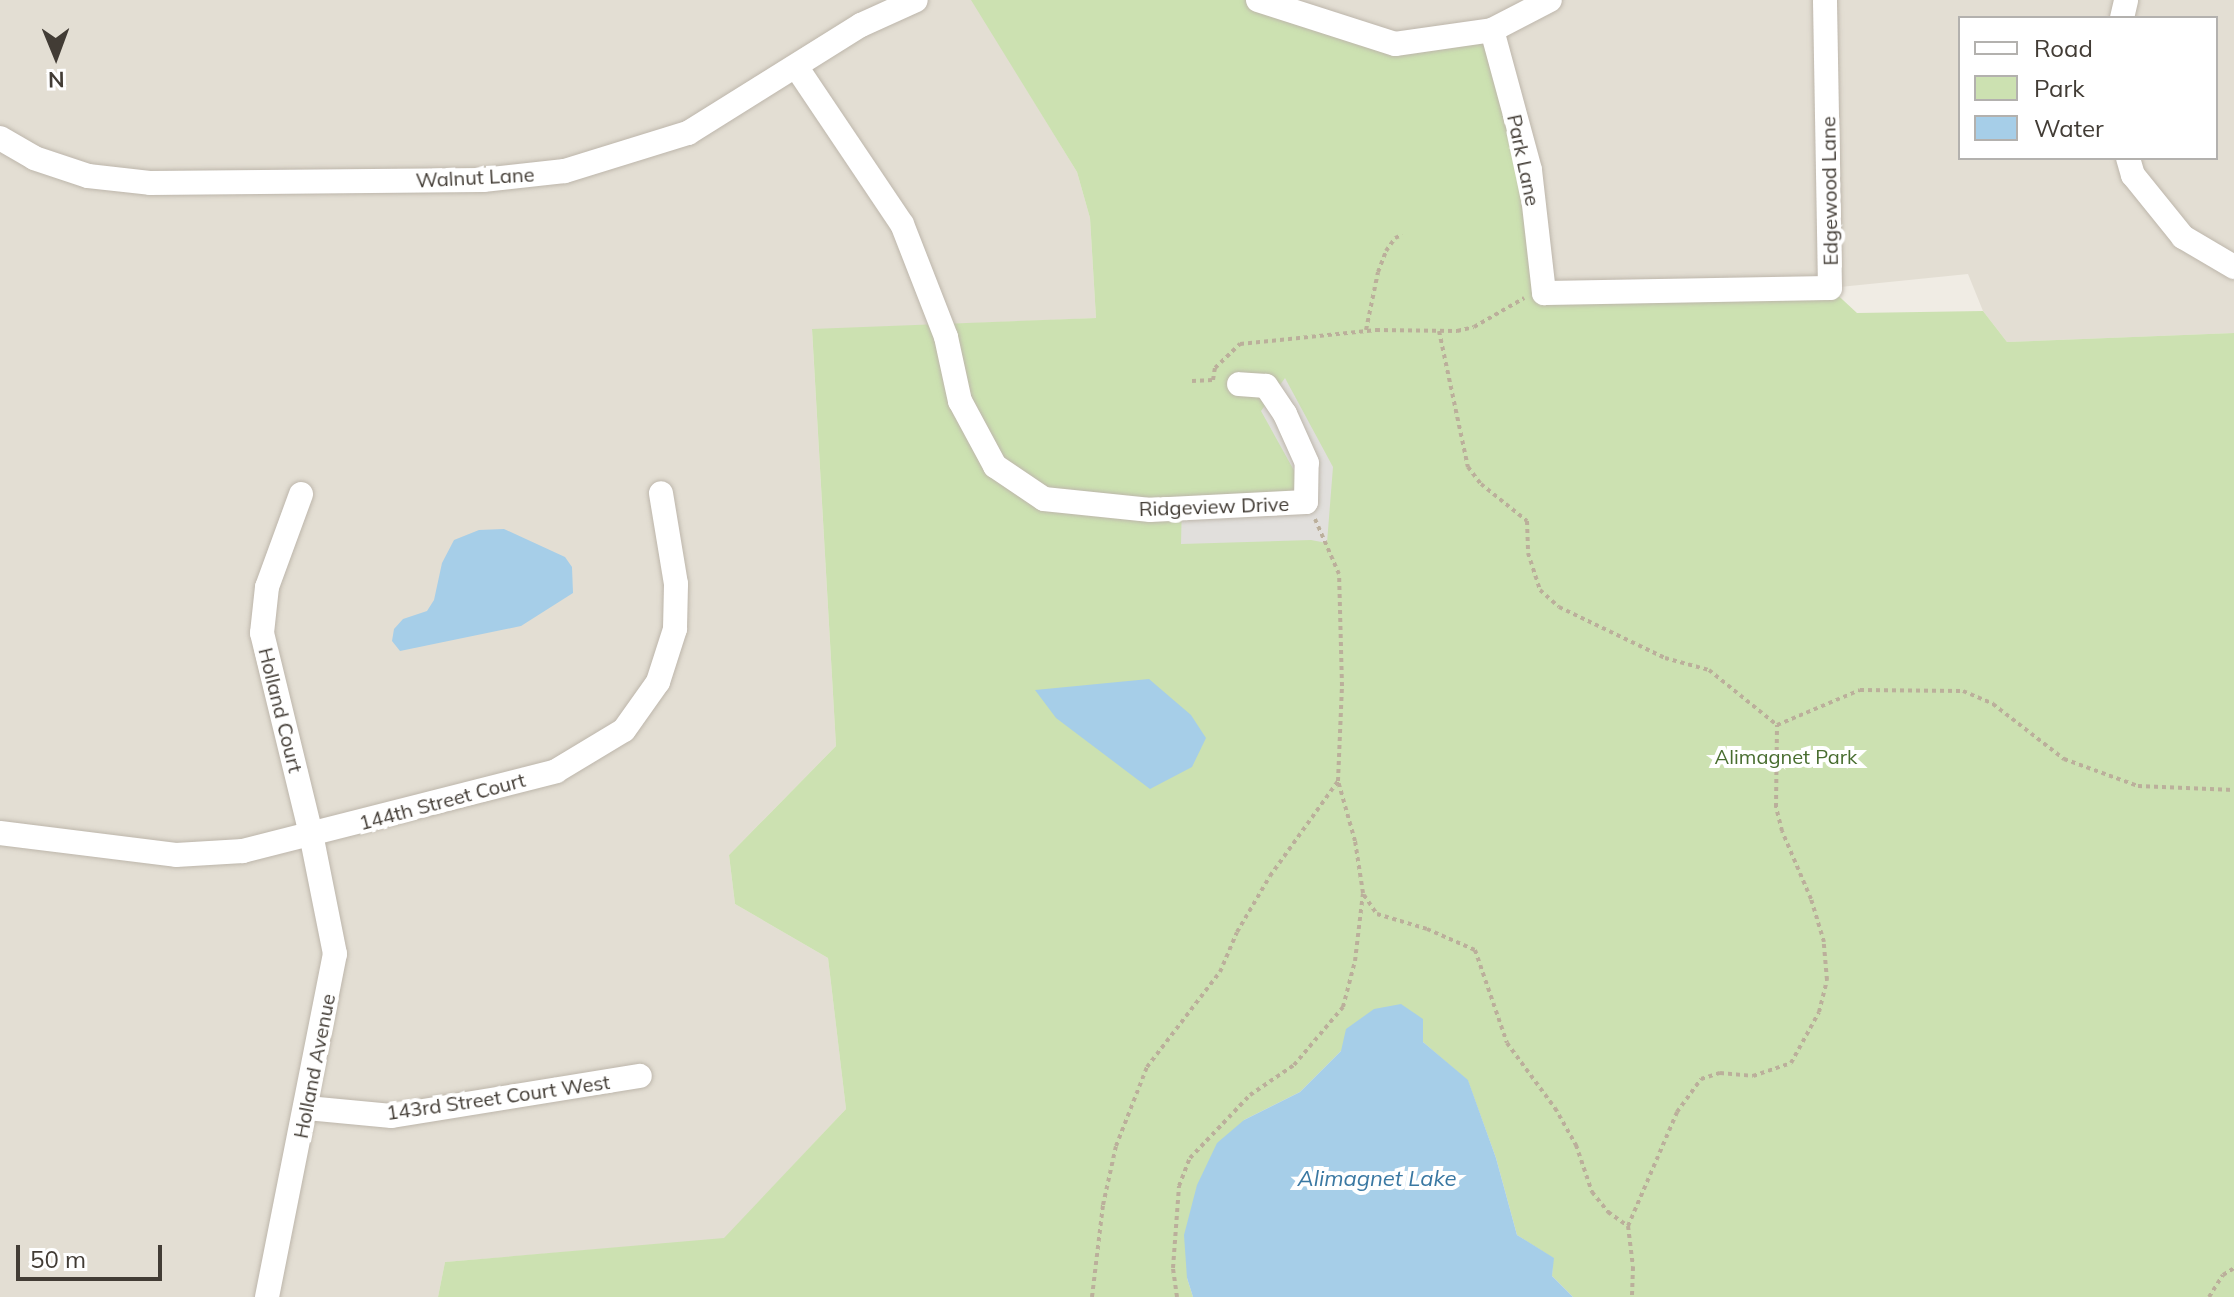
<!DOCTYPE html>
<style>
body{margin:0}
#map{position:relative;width:2234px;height:1297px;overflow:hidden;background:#f0ece4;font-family:Mulish,sans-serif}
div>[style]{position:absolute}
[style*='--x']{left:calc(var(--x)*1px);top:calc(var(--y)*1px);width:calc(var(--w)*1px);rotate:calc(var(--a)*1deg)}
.residential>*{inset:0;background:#e3ded3}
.green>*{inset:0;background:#cce1b1}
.parking>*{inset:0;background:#e1dfdc}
.water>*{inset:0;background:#a6cee8}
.path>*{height:4px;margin-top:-2px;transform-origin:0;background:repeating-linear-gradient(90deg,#bbaf9b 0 4px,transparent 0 8px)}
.roads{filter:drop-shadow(0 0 2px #bdb6ab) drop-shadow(0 0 2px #bdb6ab)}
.minor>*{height:24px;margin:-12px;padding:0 12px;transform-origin:12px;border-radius:12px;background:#fff}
span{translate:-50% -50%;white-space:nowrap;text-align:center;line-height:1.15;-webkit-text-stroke:8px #fff;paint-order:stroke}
.street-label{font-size:20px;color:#423c35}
.park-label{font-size:20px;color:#486d2f}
.water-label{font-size:22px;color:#3a78a2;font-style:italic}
.legend{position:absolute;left:1958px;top:16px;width:260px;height:144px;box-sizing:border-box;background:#fff;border:2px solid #b3b1ae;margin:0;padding:10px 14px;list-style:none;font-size:24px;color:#423c35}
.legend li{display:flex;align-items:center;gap:16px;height:40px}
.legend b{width:40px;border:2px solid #b3b1ae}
.north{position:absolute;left:16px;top:16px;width:80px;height:80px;-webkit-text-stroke:6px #fff;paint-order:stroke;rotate:179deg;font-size:22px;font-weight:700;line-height:32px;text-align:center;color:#423c35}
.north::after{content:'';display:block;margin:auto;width:28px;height:36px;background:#423c35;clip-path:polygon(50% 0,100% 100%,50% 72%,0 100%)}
.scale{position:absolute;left:16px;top:1245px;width:146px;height:36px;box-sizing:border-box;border:4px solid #423c35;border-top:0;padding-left:10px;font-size:24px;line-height:28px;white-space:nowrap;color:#423c35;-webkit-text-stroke:6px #fff;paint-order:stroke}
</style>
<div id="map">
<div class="residential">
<i style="clip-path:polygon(0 0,972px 0,1077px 172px,1090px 218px,1096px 318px,812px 330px,836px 746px,729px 855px,735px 904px,828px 958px,846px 1109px,724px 1239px,445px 1262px,438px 1297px,0 1297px)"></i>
<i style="clip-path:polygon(evenodd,1258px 0,2234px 0,2234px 333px,2007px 342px,1983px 311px,1968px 274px,1830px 288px,1544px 287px,1395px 44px,1258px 0,1960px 18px,2216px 18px,2216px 158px,1960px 158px,1960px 18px)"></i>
</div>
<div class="green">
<i style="clip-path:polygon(971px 0,1258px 0,1395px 44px,1492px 30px,1545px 293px,1830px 288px,1857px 313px,1983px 311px,2007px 342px,2234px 333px,2234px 1297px,1573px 1297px,1552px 1276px,1553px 1258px,1517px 1235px,1496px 1158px,1468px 1081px,1423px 1042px,1423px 1019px,1341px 1051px,1300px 1092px,1244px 1120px,1187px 1278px,1193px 1297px,438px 1297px,445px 1262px,724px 1238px,846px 1109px,828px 958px,735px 904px,729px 855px,836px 746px,812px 329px,1096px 318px,1090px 218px,1077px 172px)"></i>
</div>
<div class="parking">
<i style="clip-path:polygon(1285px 378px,1333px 467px,1327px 543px,1311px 540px,1181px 544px,1182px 498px,1301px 495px,1301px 483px,1261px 411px)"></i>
</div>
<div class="water">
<i style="clip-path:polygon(504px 529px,565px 557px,572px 567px,573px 593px,521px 626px,400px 651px,392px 641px,394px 629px,403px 619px,427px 611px,434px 600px,442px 563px,454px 540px,479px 530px)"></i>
<i style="clip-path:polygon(1149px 679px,1191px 715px,1206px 738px,1192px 767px,1150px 789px,1056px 718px,1035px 690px)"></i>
<i style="clip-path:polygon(1401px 1004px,1423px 1019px,1423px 1042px,1468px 1080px,1496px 1158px,1517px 1235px,1554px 1258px,1552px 1276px,1573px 1297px,1193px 1297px,1187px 1278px,1184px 1235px,1197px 1185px,1217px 1143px,1244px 1120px,1300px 1092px,1341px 1051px,1346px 1029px,1374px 1009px)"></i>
</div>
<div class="path">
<i style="--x:1366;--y:330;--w:59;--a:-78.3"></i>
<i style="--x:1378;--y:272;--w:22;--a:-69"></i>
<i style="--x:1386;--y:251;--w:16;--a:-55"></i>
<i style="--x:1395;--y:238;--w:8;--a:-23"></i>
<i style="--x:1439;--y:331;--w:139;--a:78"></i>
<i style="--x:1468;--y:467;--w:21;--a:53"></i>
<i style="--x:1481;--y:484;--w:59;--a:38.8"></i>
<i style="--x:1527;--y:521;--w:32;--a:88"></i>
<i style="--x:1528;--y:553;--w:39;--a:72"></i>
<i style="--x:1540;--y:590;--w:25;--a:42"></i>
<i style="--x:1559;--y:607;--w:118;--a:25.7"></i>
<i style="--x:1665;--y:658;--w:46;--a:15.3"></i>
<i style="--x:1709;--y:670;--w:87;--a:39"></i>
<i style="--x:1777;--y:725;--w:90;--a:-22.9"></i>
<i style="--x:1860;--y:690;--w:103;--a:0.6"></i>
<i style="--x:1963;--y:691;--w:33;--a:23"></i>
<i style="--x:1993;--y:704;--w:90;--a:37.8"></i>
<i style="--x:2064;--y:759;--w:79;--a:20"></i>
<i style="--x:2138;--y:786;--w:96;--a:2.4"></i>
<i style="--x:1213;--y:380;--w:12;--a:-81"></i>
<i style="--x:1215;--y:368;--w:35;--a:-44"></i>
<i style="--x:1240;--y:344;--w:137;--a:-5.9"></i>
<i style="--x:1376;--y:330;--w:81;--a:0.7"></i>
<i style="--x:1457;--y:331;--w:17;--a:-13"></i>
<i style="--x:1474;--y:327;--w:58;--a:-30.1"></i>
<i style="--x:1192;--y:381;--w:21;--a:-3"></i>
<i style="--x:1364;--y:895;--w:23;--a:56"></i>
<i style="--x:1377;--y:914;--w:52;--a:16.7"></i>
<i style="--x:1427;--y:929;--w:52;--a:23.6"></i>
<i style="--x:1475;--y:950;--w:98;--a:71"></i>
<i style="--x:1507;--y:1043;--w:81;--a:53.6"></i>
<i style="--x:1555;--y:1108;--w:43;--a:60.4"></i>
<i style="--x:1576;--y:1145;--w:50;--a:71.2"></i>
<i style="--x:1592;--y:1192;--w:26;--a:51"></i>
<i style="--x:1608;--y:1212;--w:24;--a:35"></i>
<i style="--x:1628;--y:1226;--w:41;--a:83"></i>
<i style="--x:1633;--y:1267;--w:30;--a:92"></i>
<i style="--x:1628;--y:1226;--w:124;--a:-66.7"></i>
<i style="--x:1677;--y:1112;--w:41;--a:-54"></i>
<i style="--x:1701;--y:1079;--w:20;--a:-18"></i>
<i style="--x:1720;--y:1073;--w:33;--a:5"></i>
<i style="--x:1753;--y:1076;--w:40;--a:-18.9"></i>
<i style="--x:1791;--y:1063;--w:58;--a:-61.2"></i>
<i style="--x:1819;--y:1012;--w:33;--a:-76"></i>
<i style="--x:1827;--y:980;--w:38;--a:-95"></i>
<i style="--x:1824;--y:942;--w:45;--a:-106.8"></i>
<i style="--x:1811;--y:899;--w:74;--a:-113.1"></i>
<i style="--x:1782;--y:831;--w:25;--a:-104"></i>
<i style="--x:1776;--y:807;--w:82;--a:-89.3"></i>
<i style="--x:1092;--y:1297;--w:93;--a:-83.2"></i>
<i style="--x:1103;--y:1205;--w:60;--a:-77.6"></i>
<i style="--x:1116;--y:1146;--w:85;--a:-68.6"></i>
<i style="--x:1147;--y:1067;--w:120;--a:-52.5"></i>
<i style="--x:1220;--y:972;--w:43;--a:-67"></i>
<i style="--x:1237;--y:932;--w:65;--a:-59.5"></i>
<i style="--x:1270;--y:876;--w:117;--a:-54.4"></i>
<i style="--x:1177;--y:1297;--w:29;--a:-98"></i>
<i style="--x:1173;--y:1268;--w:82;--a:-85.8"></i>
<i style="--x:1179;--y:1186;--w:30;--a:-69"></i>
<i style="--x:1190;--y:1158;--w:87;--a:-46.4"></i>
<i style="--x:1250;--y:1095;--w:53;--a:-34.3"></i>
<i style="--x:1294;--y:1065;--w:76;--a:-49.8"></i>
<i style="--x:1343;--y:1007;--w:48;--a:-75.4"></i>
<i style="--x:1355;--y:961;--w:68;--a:-83.3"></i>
<i style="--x:1363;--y:893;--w:53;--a:-98.7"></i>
<i style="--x:1355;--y:841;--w:62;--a:-105.8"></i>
<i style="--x:1338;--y:781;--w:95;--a:-87.6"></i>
<i style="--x:1342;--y:686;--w:112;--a:-91.5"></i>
<i style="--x:1339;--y:574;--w:60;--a:-113.6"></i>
<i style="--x:2209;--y:1297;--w:26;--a:-58"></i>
<i style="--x:2223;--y:1275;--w:13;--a:-32"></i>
</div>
<div class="roads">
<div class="minor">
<i style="--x:1258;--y:0;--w:144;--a:17.8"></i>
<i style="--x:1395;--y:44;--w:98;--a:-8.2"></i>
<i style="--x:1492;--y:30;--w:65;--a:-27.3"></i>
<i style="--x:2122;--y:18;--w:18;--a:-77"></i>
<i style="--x:1492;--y:30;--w:145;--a:74.8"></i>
<i style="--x:1530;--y:170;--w:124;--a:83.5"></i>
<i style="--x:1544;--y:293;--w:286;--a:-1"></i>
<i style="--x:1830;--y:288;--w:288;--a:-91"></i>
<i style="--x:797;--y:68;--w:188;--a:56.1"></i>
<i style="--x:902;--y:224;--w:121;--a:68.7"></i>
<i style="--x:946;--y:337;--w:66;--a:77.7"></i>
<i style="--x:960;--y:401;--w:74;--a:61.7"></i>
<i style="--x:995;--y:466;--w:59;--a:34"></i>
<i style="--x:1044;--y:499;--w:107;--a:5.9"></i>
<i style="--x:1150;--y:510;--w:156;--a:-2.9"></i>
<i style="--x:1306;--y:502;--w:39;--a:-89"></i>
<i style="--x:1307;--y:463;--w:54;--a:-114.2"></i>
<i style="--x:1285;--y:414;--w:34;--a:-124"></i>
<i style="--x:1266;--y:386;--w:27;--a:-176"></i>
<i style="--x:0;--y:138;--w:39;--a:30"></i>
<i style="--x:34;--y:158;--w:57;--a:18.4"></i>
<i style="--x:88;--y:176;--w:62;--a:6.4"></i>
<i style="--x:150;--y:183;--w:333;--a:-0.5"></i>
<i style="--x:483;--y:180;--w:82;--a:-6.3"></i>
<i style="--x:565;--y:171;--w:129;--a:-17.2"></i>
<i style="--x:688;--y:133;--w:204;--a:-32"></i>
<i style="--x:861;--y:25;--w:60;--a:-24.4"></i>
<i style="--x:2128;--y:158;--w:18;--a:74"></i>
<i style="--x:2133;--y:175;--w:80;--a:51.1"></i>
<i style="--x:2183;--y:237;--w:59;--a:30.5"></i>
<i style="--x:0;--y:833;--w:177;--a:7.1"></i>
<i style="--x:176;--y:855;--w:67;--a:-3.4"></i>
<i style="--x:243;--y:851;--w:323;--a:-14.3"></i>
<i style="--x:556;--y:771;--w:79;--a:-31.1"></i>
<i style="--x:624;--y:730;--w:59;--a:-54.7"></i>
<i style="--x:658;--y:682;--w:56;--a:-72.2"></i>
<i style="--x:675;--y:629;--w:45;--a:-88.7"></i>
<i style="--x:676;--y:584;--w:92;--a:-99.4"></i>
<i style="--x:307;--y:1108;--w:85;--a:5.4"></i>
<i style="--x:392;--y:1116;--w:251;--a:-9.2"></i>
<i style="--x:267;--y:1297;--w:350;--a:-78.8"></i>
<i style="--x:335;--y:954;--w:122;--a:-101.3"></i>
<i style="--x:311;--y:834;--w:207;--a:-103.7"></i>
<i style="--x:262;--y:633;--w:46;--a:-83.8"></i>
<i style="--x:267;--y:587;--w:99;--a:-69.9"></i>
</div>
</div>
<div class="street-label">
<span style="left:1524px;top:160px;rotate:78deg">Park Lane</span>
<span style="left:475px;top:177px;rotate:-3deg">Walnut Lane</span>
<span style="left:1829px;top:191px;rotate:-91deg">Edgewood Lane</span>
<span style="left:1214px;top:506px;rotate:-2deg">Ridgeview Drive</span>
<span style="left:281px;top:710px;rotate:76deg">Holland Court</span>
<span style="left:442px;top:801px;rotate:-15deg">144th Street Court</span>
<span style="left:314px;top:1066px;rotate:-79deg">Holland Avenue</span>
<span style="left:498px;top:1097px;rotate:-8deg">143rd Street Court West</span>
</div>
<div class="park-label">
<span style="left:1786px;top:756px">Alimagnet Park</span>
</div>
<div class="water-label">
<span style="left:1377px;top:1179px">Alimagnet Lake</span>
</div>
<ul class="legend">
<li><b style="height:10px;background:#fff"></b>Road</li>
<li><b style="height:22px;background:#cce1b1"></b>Park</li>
<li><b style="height:22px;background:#a6cee8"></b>Water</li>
</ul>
<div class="north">N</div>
<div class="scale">50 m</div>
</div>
